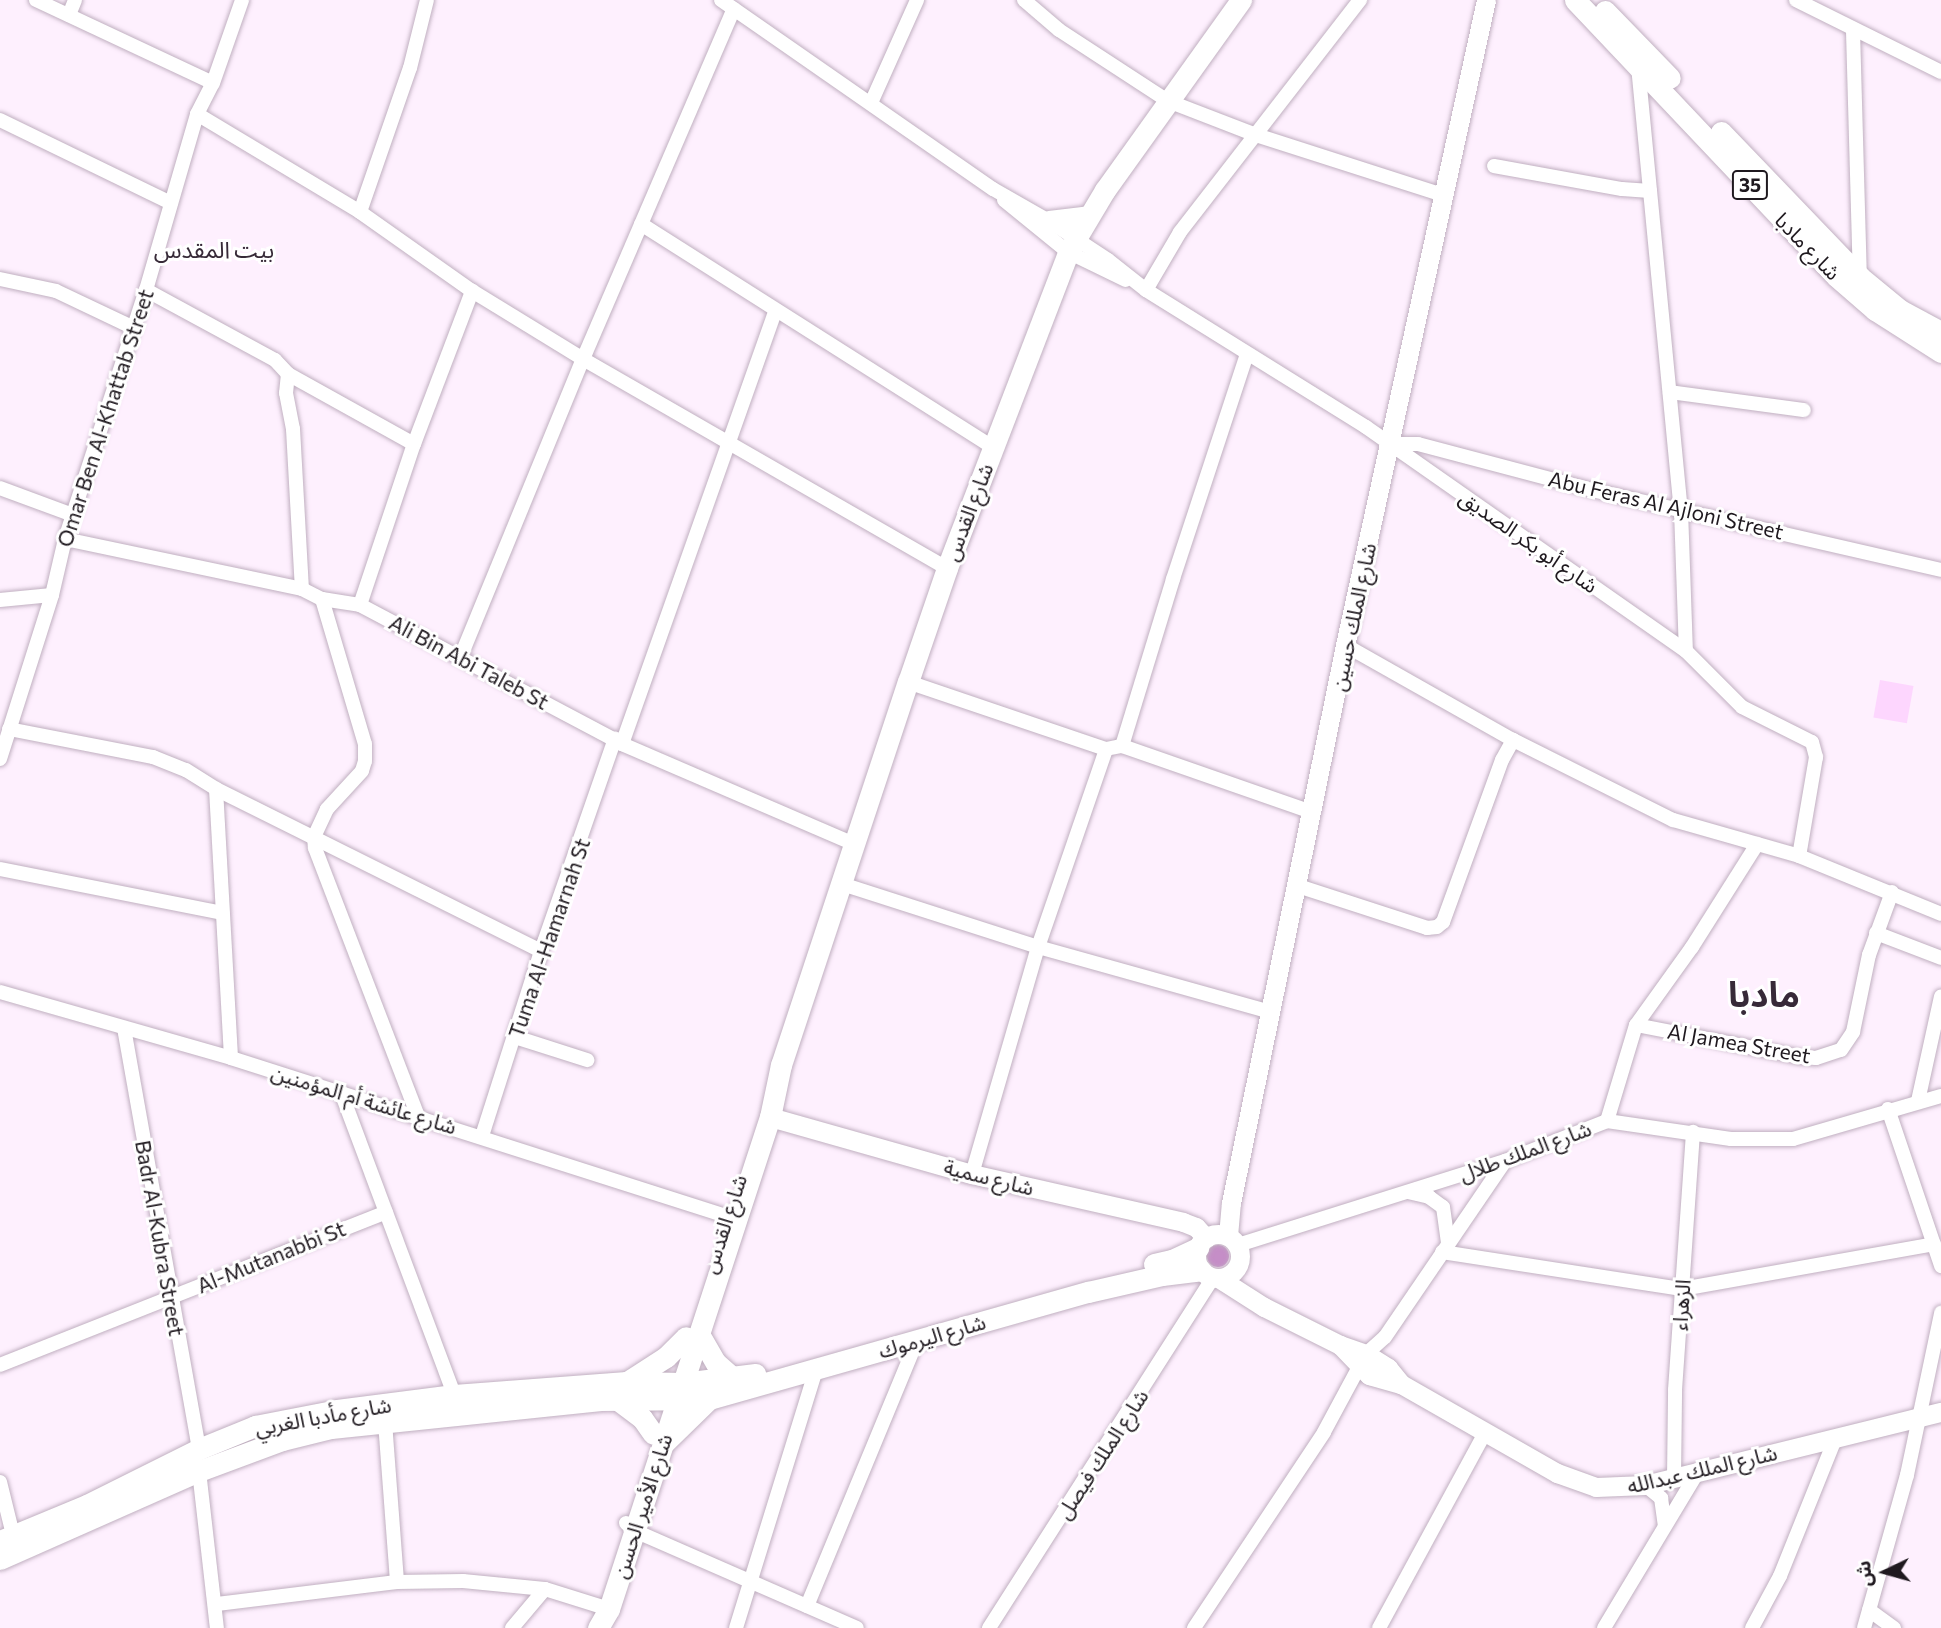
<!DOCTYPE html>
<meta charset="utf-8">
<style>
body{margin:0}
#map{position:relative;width:1941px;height:1628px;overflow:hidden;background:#fef0fe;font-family:Commissioner,"Noto Sans Arabic",sans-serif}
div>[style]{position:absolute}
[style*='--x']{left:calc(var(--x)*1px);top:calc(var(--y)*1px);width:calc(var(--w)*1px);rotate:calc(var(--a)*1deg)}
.green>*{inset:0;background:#fdd6fe;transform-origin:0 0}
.water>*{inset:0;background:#c58ec7}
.round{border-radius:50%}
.roads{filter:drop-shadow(0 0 2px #c0afc0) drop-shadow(0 0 2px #c0afc0)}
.street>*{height:14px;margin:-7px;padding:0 7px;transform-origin:7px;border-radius:7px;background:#fff}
.secondary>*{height:19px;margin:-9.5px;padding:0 9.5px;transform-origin:9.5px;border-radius:9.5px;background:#fff}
.secondary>.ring{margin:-9.5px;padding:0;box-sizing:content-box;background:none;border:19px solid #fff;border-radius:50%}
.primary>*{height:21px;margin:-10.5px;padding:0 10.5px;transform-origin:10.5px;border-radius:10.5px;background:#fff}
span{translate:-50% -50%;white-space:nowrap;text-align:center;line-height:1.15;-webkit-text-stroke:6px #fff;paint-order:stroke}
.shield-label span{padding:2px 5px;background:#fff;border:2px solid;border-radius:5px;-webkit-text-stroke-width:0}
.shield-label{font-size:19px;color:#1f191f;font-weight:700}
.street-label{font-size:21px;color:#1f191f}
.neighbourhood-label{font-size:23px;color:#372a38}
.town-label{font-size:35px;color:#372a38;font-weight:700}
.north{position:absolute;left:1850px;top:1537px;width:70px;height:70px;-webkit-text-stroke:5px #fff;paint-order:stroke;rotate:265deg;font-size:19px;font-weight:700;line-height:28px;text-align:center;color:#1f191f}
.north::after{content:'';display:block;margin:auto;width:24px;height:32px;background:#1f191f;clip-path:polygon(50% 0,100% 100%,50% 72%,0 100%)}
</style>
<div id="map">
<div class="green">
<i style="left:1880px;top:680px;width:34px;height:38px;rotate:10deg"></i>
</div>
<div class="water">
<i class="round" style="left:1207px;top:1245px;width:22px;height:22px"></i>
</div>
<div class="roads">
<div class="street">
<i style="--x:36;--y:0;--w:195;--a:25.1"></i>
<i style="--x:721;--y:0;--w:331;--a:34.8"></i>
<i style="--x:993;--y:189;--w:64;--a:29.7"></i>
<i style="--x:1049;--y:221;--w:71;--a:33.5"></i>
<i style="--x:1108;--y:260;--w:48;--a:38.3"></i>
<i style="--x:1146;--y:290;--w:259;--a:31.9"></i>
<i style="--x:1366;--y:427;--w:391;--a:35"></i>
<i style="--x:1686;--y:651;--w:79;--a:45"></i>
<i style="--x:1742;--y:707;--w:78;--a:26.6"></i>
<i style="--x:1812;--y:742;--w:16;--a:75"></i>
<i style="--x:1816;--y:757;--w:100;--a:99.7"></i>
<i style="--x:1024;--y:0;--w:46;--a:40.6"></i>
<i style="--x:1059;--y:30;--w:130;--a:33.1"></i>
<i style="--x:1168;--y:101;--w:94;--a:21.1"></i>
<i style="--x:1256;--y:135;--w:196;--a:17.8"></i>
<i style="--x:1796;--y:0;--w:162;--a:26.4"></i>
<i style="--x:69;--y:15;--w:16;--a:-68"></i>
<i style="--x:1853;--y:31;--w:246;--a:88.4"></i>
<i style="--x:1638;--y:66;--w:446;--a:84.5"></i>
<i style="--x:1681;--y:510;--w:141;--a:88"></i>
<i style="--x:871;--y:103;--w:113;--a:-65.9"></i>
<i style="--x:197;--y:114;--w:190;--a:31"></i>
<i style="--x:360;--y:212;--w:137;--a:35.2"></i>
<i style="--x:472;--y:291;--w:130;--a:31.5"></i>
<i style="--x:583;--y:359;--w:420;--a:29.9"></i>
<i style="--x:0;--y:120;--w:190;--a:25.9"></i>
<i style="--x:1494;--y:166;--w:130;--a:10.2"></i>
<i style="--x:1622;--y:189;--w:28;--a:4"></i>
<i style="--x:1004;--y:200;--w:82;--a:39.1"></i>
<i style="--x:1068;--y:252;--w:64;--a:25.8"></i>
<i style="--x:360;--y:212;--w:152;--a:-70.9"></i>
<i style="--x:410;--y:68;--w:70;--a:-76"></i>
<i style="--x:641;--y:224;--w:416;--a:32.4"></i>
<i style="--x:0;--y:279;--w:57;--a:12.1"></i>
<i style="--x:56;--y:291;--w:86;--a:25.4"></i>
<i style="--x:146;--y:290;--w:147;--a:28.5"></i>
<i style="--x:275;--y:360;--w:19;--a:47"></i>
<i style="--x:288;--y:374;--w:19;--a:96"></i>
<i style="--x:286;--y:393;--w:37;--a:79"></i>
<i style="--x:293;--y:429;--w:160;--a:86.8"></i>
<i style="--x:1146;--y:290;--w:67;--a:-59.6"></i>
<i style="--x:1180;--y:232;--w:294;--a:-52.2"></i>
<i style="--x:288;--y:374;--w:144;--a:29.1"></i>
<i style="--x:1670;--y:392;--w:135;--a:7.7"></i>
<i style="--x:1390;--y:444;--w:28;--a:0"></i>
<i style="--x:1418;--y:444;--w:180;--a:14.8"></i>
<i style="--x:1592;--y:490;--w:358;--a:12.9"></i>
<i style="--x:0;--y:488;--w:78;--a:20.3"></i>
<i style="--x:65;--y:539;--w:242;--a:11.9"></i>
<i style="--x:302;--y:589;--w:22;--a:27"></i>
<i style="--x:322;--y:599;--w:38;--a:9"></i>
<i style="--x:360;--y:605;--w:297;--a:27.9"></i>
<i style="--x:622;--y:744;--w:253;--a:23.3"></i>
<i style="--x:322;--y:599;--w:151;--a:73.5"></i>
<i style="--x:365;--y:744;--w:17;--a:90"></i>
<i style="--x:365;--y:761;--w:10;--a:107"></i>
<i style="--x:362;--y:771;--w:52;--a:132.6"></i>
<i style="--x:327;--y:809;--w:31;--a:115"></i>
<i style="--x:314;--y:837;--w:11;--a:85"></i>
<i style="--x:315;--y:848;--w:287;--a:69"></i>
<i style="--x:0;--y:600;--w:52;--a:-5.5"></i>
<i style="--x:360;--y:605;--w:170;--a:-71.5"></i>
<i style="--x:414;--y:444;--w:164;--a:-69.2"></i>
<i style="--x:1345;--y:645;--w:193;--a:29.5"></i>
<i style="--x:1513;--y:740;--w:179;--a:26.6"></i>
<i style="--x:1673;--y:820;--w:131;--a:15.9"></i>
<i style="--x:1799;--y:856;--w:153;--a:22.2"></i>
<i style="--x:461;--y:656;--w:321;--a:-67.7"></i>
<i style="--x:583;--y:359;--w:381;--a:-66.7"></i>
<i style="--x:908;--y:682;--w:209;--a:18.7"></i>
<i style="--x:1106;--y:749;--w:16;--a:-11"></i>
<i style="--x:1122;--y:746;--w:201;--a:19.2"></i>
<i style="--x:9;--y:729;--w:147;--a:11"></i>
<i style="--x:153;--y:757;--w:35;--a:22"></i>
<i style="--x:186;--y:770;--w:36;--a:32"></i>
<i style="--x:216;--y:789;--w:363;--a:26.5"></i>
<i style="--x:622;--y:744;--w:459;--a:-70.5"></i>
<i style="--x:1122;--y:746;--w:175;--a:-73"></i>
<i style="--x:1173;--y:579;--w:237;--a:-71.8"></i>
<i style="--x:0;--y:759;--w:172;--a:-72.4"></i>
<i style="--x:52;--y:595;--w:57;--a:-76.9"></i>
<i style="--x:65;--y:539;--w:262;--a:-72"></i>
<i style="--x:146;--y:290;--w:183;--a:-73.8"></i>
<i style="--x:197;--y:114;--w:35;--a:-63"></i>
<i style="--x:213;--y:83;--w:88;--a:-70.7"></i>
<i style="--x:216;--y:789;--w:269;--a:86.8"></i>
<i style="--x:0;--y:869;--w:227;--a:11.2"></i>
<i style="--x:842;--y:884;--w:206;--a:17.8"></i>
<i style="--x:1038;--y:947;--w:242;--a:15.6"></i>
<i style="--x:1298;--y:886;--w:136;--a:18"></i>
<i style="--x:1427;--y:928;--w:10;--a:-6"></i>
<i style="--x:1437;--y:927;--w:8;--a:-40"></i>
<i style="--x:1443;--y:922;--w:172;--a:-70"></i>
<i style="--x:1502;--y:760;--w:23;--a:-61"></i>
<i style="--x:1876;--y:933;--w:70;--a:21"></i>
<i style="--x:0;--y:992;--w:240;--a:15.9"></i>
<i style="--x:231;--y:1058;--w:520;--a:17.7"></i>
<i style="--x:1636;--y:1025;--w:168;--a:11"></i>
<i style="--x:1801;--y:1057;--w:15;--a:4"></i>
<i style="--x:1816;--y:1058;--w:26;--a:-18"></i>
<i style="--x:1841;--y:1050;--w:22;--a:-56"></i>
<i style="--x:1853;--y:1032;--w:79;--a:-78.3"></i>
<i style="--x:1869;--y:955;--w:67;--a:-69.9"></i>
<i style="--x:124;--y:1028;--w:428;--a:79.9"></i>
<i style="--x:515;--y:1037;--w:76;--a:17.7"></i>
<i style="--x:341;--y:1092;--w:323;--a:69.5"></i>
<i style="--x:1918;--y:1101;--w:107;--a:-77.6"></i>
<i style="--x:1888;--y:1109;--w:166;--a:71.3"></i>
<i style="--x:1607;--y:1121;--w:100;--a:-73.2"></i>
<i style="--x:1636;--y:1025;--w:96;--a:-54.3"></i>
<i style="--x:1692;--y:947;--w:122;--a:-57.7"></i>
<i style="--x:482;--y:1136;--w:194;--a:-72.3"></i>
<i style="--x:541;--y:951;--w:225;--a:-70.8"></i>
<i style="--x:972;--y:1174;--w:236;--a:-73.8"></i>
<i style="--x:1038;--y:947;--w:209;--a:-71"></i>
<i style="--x:1408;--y:1192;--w:22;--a:13"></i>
<i style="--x:1429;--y:1197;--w:17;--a:36"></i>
<i style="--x:1443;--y:1207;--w:35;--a:82"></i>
<i style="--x:1238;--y:1245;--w:280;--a:-17.5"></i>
<i style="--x:1505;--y:1161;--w:110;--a:-21.4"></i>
<i style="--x:1607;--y:1121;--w:125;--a:8.3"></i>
<i style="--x:1731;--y:1139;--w:62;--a:0"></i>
<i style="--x:1793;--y:1139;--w:154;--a:-16.2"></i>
<i style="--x:1442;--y:1252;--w:243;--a:8.8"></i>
<i style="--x:1682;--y:1289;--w:256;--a:-10.1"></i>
<i style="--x:0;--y:1365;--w:415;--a:-21.6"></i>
<i style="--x:385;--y:1422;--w:160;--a:85.7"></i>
<i style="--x:199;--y:1471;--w:158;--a:83.5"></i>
<i style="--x:1674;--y:1478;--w:88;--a:-89.3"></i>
<i style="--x:1675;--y:1390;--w:259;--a:-86"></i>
<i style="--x:0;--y:1482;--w:55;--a:76.2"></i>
<i style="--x:1645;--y:1485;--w:21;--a:39"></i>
<i style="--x:1661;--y:1498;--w:27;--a:82"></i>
<i style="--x:626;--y:1523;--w:12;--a:42"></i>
<i style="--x:635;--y:1531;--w:242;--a:23.6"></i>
<i style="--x:217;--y:1604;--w:181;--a:-7"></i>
<i style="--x:397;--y:1582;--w:66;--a:-0.9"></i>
<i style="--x:463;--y:1581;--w:82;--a:5.6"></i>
<i style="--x:545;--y:1589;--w:67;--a:17.4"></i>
<i style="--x:807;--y:1606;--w:288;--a:-67.5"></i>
<i style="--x:1869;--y:1610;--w:31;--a:36"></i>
<i style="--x:512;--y:1628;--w:51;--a:-49.8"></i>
<i style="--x:736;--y:1628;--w:270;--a:-72.8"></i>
<i style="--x:989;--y:1628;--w:416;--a:-57.4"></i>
<i style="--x:1194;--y:1628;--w:235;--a:-56.4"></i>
<i style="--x:1324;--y:1432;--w:89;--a:-61.7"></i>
<i style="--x:1366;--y:1354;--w:25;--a:-42"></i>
<i style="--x:1385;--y:1337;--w:213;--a:-55.7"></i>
<i style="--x:1379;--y:1628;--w:224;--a:-61.5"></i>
<i style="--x:1604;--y:1628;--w:181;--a:-59"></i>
<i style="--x:1752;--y:1628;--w:59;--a:-61.7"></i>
<i style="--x:1780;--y:1576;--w:150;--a:-68.1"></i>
<i style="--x:1864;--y:1628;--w:159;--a:-74.3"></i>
<i style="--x:1907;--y:1475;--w:166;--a:-78.1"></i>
</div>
<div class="secondary">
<i style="--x:770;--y:1117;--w:210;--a:15.8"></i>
<i style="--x:972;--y:1174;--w:216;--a:12.8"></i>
<i style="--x:1183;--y:1222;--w:14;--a:21"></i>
<i style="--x:1196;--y:1227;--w:15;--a:48"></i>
<i class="ring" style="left:1196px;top:1234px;width:25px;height:25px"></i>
<i style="--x:1228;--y:1236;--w:33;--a:-85"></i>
<i style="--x:1231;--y:1203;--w:570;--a:-78.45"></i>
<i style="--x:1345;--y:645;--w:660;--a:-77.67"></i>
<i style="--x:1220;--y:1279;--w:52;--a:32.5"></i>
<i style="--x:1264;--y:1307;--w:85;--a:26.6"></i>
<i style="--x:1340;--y:1345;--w:28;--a:19"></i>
<i style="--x:1366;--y:1354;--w:26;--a:32"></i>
<i style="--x:1388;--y:1368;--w:21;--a:51"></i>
<i style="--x:1401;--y:1384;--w:180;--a:29.7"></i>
<i style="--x:1557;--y:1473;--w:41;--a:19.7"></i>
<i style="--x:1596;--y:1487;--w:49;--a:-2.3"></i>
<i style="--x:1645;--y:1485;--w:305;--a:-13.9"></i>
<i style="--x:1340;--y:1345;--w:42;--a:46"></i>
<i style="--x:1369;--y:1375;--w:33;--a:16"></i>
</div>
<div class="primary">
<i style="--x:1575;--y:0;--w:380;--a:46.6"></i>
<i style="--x:1836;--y:276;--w:52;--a:41.1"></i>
<i style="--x:1875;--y:310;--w:78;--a:32.5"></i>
<i style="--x:1605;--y:11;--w:93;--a:45.9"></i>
<i style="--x:1721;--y:132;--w:201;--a:46.2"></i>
<i style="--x:1860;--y:277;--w:52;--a:39.5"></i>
<i style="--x:1900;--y:310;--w:47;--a:28.2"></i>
<i style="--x:1049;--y:221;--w:38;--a:-7"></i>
<i style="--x:1154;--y:1264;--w:18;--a:-13"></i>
<i style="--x:1172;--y:1260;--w:29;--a:-25"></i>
<i style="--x:699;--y:1334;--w:34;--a:60"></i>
<i style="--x:716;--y:1363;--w:23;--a:41"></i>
<i style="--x:627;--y:1382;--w:46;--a:-32.7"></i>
<i style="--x:666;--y:1357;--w:28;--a:-45"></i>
<i style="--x:618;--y:1400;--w:30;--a:37"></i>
<i style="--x:642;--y:1418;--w:19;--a:55"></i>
<i style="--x:665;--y:1442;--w:62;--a:-44.3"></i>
<i style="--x:0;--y:1541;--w:94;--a:-22.5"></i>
<i style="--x:87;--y:1505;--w:125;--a:-26.6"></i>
<i style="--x:199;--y:1449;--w:61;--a:-22.3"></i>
<i style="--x:255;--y:1426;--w:84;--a:-11"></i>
<i style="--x:337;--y:1410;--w:118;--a:-7.3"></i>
<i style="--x:454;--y:1395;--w:173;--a:-4.3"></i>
<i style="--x:627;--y:1382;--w:56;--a:1"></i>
<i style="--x:683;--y:1383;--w:73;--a:-7.1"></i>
<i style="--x:0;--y:1559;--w:218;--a:-23.9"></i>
<i style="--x:199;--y:1471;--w:89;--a:-20.5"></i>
<i style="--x:282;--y:1440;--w:50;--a:-13.8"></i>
<i style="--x:331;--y:1428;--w:271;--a:-5.9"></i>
<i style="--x:601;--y:1400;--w:108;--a:-0.5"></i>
<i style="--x:709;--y:1399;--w:394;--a:-15.8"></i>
<i style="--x:1088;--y:1292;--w:76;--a:-12.9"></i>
<i style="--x:1162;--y:1275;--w:39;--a:-7"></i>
<i style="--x:598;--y:1628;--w:22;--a:-60"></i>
<i style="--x:609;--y:1609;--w:238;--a:-71.9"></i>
<i style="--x:683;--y:1383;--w:280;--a:-71.9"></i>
<i style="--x:770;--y:1117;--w:53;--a:-78.1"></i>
<i style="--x:781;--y:1065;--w:404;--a:-71.7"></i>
<i style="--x:908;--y:682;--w:120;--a:-71.1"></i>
<i style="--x:947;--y:568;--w:338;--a:-69"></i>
<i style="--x:1068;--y:252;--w:72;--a:-59.2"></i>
<i style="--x:1105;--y:190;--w:234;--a:-54.4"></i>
</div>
</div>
<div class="shield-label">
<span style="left:1750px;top:185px">35</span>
</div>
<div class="street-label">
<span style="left:1808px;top:246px;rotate:46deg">شارع مادبا</span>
<span style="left:105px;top:418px;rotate:-72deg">Omar Ben Al-Khattab Street</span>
<span style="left:1666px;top:505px;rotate:13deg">Abu Feras Al Ajloni Street</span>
<span style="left:968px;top:512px;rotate:-69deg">شارع القدس</span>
<span style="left:1529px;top:541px;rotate:35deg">شارع أبو بكر الصديق</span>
<span style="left:1353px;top:617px;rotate:-78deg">شارع الملك حسين</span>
<span style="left:469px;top:662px;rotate:28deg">Ali Bin Abi Taleb St</span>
<span style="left:549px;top:938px;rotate:-71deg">Tuma Al-Hamarnah St</span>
<span style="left:1739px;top:1043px;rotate:10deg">Al Jamea Street</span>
<span style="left:364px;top:1099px;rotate:17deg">شارع عائشة أم المؤمنين</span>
<span style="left:1525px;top:1151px;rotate:-20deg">شارع الملك طلال</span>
<span style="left:989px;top:1177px;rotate:14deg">شارع سمية</span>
<span style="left:724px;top:1224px;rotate:-72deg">شارع القدس</span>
<span style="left:160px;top:1238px;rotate:80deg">Badr Al-Kubra Street</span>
<span style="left:271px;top:1257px;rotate:-22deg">Al-Mutanabbi St</span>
<span style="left:1681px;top:1305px;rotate:-86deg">الزهراء</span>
<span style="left:932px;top:1336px;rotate:-16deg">شارع اليرموك</span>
<span style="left:323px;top:1416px;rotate:-10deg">شارع مأدبا الغربي</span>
<span style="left:1102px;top:1454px;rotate:-57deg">شارع الملك فيصل</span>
<span style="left:1702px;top:1469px;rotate:-13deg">شارع الملك عبدالله</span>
<span style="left:642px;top:1506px;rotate:-72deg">شارع الأمير الحسن</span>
</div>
<div class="neighbourhood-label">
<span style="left:214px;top:249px">بيت المقدس</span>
</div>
<div class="town-label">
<span style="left:1764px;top:993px">مادبا</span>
</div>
<div class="north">ش</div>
</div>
